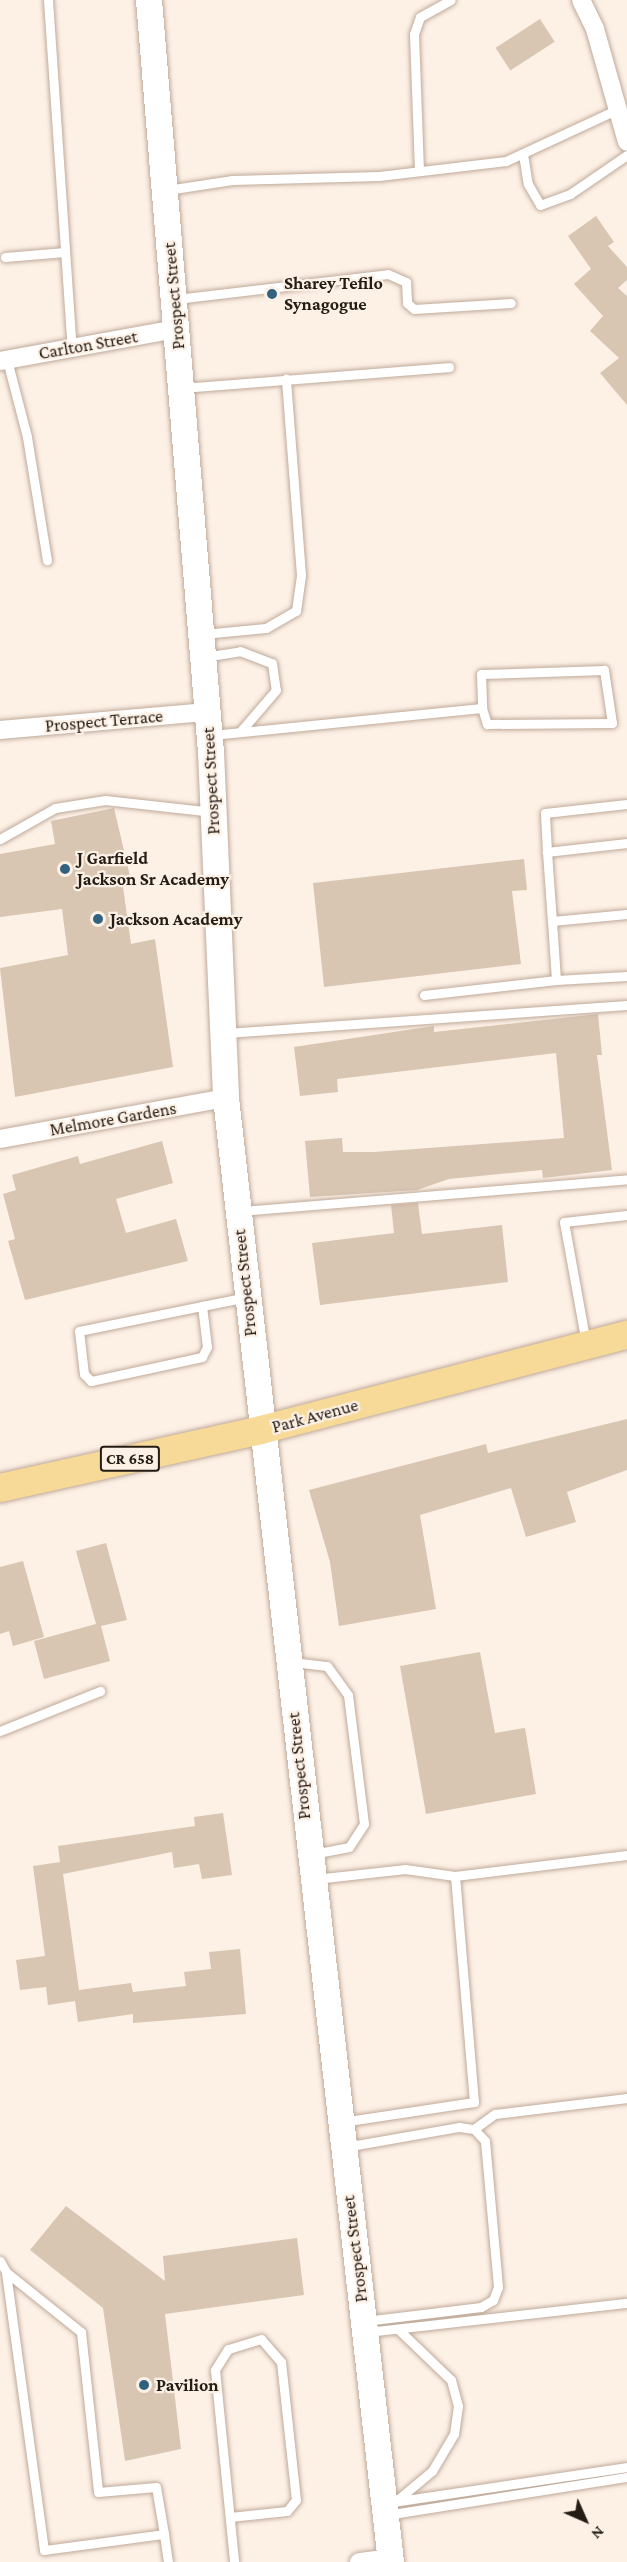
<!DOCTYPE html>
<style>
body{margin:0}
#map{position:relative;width:627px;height:2562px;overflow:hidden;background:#fdf0e5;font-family:"Crimson Pro",serif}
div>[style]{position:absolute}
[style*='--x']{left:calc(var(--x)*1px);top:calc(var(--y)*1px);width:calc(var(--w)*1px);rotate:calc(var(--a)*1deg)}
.building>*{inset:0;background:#d8c6b3;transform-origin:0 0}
.roads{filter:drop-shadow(0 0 2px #bfaa9a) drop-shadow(0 0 2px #bfaa9a)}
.lane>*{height:9px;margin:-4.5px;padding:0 4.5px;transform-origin:4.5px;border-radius:4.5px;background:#fff}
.street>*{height:18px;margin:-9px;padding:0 9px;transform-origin:9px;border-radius:9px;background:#fff}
.secondary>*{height:26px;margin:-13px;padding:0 13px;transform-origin:13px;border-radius:13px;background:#fff}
.primary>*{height:28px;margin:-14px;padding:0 14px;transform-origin:14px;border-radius:14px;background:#f7da98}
.dots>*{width:16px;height:16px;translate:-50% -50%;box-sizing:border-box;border:3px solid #fdf0e5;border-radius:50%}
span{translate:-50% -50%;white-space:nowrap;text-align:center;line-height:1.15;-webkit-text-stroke:4.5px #fdf0e5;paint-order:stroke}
.shield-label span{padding:2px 4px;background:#fdf0e5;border:2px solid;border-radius:4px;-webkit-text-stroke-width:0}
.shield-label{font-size:16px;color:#241d16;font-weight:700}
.poi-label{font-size:18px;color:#241d16;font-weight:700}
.left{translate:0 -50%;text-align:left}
.street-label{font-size:18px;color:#241d16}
.north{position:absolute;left:555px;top:2490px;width:60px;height:60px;-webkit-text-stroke:4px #fdf0e5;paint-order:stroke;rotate:135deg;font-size:16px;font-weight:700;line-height:24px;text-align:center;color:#241d16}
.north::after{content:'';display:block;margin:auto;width:21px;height:27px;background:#241d16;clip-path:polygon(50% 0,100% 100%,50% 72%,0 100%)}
</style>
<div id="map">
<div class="building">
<i style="left:540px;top:19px;width:27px;height:53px;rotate:57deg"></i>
<i style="clip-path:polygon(596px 216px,614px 242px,608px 246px,627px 267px,627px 280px,618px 288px,627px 296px,627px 405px,600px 373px,619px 358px,590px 331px,603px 316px,574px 284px,591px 269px,568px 236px)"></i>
<i style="clip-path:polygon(114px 808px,132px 885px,123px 887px,131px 944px,155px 939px,173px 1067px,15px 1097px,0 968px,68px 955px,62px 909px,0 917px,0 854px,55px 844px,51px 821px)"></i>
<i style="clip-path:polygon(524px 859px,527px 890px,512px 891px,521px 964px,324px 987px,313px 883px)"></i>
<i style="clip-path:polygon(598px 1014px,602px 1055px,597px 1055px,612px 1170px,543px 1178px,542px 1170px,449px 1179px,417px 1190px,310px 1197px,305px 1141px,342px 1138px,343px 1152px,374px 1152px,564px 1138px,556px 1053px,337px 1079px,338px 1092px,300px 1096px,294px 1047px,434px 1026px,434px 1032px)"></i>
<i style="clip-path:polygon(162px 1141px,173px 1183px,116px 1199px,126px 1233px,176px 1219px,188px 1261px,25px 1300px,8px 1241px,15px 1239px,3px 1194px,16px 1190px,12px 1175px,78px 1156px,80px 1164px)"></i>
<i style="clip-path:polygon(418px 1203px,422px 1234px,502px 1225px,508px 1282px,320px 1305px,312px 1243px,394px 1233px,391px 1205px)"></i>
<i style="clip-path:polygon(627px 1419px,627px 1470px,567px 1492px,576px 1522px,526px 1537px,511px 1488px,420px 1515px,436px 1609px,339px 1626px,330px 1562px,309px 1490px,486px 1444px,488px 1453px)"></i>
<i style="clip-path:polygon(106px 1543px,127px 1620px,101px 1626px,110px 1661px,44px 1679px,34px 1641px,96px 1624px,76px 1551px)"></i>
<i style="clip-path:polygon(23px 1561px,44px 1637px,13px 1646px,9px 1631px,0 1634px,0 1567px)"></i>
<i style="clip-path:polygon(480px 1652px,495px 1733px,525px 1728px,536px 1794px,426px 1814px,400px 1666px)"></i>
<i style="clip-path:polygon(223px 1813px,232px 1875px,202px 1879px,199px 1864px,174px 1868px,172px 1852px,63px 1874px,79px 1990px,131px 1983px,133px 1992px,186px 1986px,184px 1972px,211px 1969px,209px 1952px,240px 1949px,246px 2014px,133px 2023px,133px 2014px,78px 2022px,75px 2001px,48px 2005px,46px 1987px,20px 1990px,16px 1960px,45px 1956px,33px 1866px,60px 1862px,58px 1846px,195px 1826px,194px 1817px)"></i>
<i style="clip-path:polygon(66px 2206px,165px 2281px,163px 2256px,297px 2238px,304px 2295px,165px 2314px,181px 2449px,125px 2461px,103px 2308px,30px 2250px)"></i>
</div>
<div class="roads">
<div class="lane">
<i style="--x:48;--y:0;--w:349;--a:86.1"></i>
<i style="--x:523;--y:154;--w:30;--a:81"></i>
<i style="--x:528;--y:184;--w:24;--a:60"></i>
<i style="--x:540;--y:205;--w:32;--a:-20"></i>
<i style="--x:570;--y:194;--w:69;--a:-34.4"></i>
<i style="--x:419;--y:171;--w:137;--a:-92.1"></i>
<i style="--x:414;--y:34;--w:18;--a:-71"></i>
<i style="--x:420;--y:17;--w:35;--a:-29"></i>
<i style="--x:167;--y:190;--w:66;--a:-8.7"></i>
<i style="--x:232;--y:180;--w:147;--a:-1.6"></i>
<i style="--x:379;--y:176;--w:128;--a:-6.7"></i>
<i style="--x:506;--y:161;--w:123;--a:-24.9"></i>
<i style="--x:5;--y:257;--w:60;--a:-4.8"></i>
<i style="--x:176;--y:299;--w:213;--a:-6.7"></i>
<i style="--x:388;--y:274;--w:20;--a:24"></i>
<i style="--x:406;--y:282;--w:21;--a:87"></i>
<i style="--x:407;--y:303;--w:9;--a:41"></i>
<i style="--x:414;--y:309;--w:97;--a:-3.5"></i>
<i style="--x:7;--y:360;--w:80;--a:75.4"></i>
<i style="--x:27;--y:437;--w:125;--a:80.8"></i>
<i style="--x:183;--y:388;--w:267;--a:-4.5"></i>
<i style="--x:203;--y:634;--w:63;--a:-5.4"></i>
<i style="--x:266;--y:628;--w:34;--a:-30"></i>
<i style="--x:296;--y:611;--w:36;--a:-82"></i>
<i style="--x:301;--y:575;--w:197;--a:-94.4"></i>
<i style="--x:204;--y:657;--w:36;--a:-9"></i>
<i style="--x:240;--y:651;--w:34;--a:21"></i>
<i style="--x:272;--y:663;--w:27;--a:82"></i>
<i style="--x:276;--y:690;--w:55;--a:130.6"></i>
<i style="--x:212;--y:735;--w:271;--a:-5.7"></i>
<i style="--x:482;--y:708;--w:17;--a:73"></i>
<i style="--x:487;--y:724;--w:125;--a:-0.5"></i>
<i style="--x:612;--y:723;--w:54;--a:-98.6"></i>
<i style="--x:604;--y:670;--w:123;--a:178.1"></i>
<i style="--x:481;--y:674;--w:34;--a:88"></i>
<i style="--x:0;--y:839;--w:63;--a:-29.4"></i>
<i style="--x:55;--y:808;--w:51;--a:-9.1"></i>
<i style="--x:105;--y:800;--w:109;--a:6.3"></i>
<i style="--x:627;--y:843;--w:81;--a:173.6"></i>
<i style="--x:547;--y:852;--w:69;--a:85.9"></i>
<i style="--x:552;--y:921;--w:75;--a:-5.3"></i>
<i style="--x:547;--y:852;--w:39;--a:-93"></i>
<i style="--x:545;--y:813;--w:82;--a:-6.3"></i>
<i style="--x:552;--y:921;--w:59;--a:86.1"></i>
<i style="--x:556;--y:980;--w:71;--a:-3.2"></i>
<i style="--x:424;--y:995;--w:133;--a:-6.5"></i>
<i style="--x:226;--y:1033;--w:402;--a:-4"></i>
<i style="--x:241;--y:1211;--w:387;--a:-4.7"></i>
<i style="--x:202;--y:1306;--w:41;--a:83"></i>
<i style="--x:207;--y:1347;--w:11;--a:117"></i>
<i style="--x:202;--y:1357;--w:114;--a:167.8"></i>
<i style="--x:91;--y:1381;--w:10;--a:-135"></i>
<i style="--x:84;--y:1374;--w:43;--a:-96.6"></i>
<i style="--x:79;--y:1331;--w:126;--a:-11.5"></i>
<i style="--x:202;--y:1306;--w:46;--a:-11.3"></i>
<i style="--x:586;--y:1343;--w:123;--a:-100.3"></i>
<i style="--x:564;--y:1222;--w:63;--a:-6.3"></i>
<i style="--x:293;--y:1662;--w:34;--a:7"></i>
<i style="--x:327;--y:1666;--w:36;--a:54"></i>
<i style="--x:348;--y:1695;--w:130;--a:82.9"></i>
<i style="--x:364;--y:1824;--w:27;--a:123"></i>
<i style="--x:349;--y:1847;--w:36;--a:169"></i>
<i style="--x:0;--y:1731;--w:108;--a:-21.8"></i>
<i style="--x:455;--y:1876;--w:173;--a:-7"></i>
<i style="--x:315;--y:1879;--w:91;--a:-6.3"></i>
<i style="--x:405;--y:1869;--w:50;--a:8"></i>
<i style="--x:455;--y:1876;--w:227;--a:85.2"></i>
<i style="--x:474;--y:2102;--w:134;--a:171.4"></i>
<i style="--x:474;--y:2129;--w:26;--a:-36"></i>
<i style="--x:495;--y:2114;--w:133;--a:-6.9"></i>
<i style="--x:345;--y:2147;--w:116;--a:-10"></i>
<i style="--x:459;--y:2127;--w:15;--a:8"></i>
<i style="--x:474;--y:2129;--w:16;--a:47"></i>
<i style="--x:485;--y:2141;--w:147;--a:84.9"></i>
<i style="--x:498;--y:2287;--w:14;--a:111"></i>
<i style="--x:493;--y:2300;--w:14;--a:150"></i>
<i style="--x:481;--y:2307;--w:117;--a:173.1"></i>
<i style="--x:0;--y:2261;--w:13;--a:61"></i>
<i style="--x:367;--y:2332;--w:262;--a:-6.4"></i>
<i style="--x:396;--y:2501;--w:47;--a:-39.8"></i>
<i style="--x:432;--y:2471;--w:43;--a:-59.3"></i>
<i style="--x:454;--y:2434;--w:28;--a:-82"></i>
<i style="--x:458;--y:2406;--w:27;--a:-105"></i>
<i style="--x:451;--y:2380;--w:74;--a:-136.1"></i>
<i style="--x:386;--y:2503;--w:244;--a:-8.5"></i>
<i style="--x:386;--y:2515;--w:244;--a:-9"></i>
<i style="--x:230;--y:2517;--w:57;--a:-6"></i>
<i style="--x:287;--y:2511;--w:14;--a:-51"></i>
<i style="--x:296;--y:2500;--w:139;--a:-96.2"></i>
<i style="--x:281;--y:2362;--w:30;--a:-131"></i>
<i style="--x:261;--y:2339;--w:34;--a:163"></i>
<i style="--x:228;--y:2349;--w:25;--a:122"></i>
<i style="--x:215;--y:2370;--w:193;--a:84.3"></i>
<i style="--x:164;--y:2534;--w:121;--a:172.4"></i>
<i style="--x:44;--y:2550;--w:281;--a:-97.8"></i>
<i style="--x:6;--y:2272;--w:96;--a:38.7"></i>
<i style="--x:81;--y:2332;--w:161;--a:83.9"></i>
<i style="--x:98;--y:2492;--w:58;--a:-4.9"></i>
<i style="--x:156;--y:2487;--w:48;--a:80.3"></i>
<i style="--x:164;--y:2534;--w:28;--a:82"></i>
</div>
<div class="street">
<i style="--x:581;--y:0;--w:32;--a:64"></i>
<i style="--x:595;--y:29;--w:117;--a:74.2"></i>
<i style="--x:0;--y:361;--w:179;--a:-10.3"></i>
<i style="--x:0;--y:730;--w:208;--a:-5"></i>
<i style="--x:0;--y:1139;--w:230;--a:-10.3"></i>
<i style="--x:359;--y:2562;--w:31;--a:-7"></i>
</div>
<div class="secondary">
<i style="--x:149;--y:0;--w:755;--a:85.29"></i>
<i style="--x:211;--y:752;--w:346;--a:87.5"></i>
<i style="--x:226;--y:1098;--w:1473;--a:83.57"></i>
</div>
<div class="primary">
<i style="--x:0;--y:1488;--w:267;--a:-12.5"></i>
<i style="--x:261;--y:1430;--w:378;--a:-14.6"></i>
</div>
</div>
<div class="dots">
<i style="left:272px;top:294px;background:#316380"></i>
<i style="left:65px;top:869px;background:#316380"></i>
<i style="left:98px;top:919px;background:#316380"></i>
<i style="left:144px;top:2385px;background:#316380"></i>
</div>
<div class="shield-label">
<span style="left:130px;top:1459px">CR 658</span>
</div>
<div class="poi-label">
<span class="left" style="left:284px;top:294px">Sharey Tefilo<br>Synagogue</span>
<span class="left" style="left:77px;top:869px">J Garfield<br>Jackson Sr Academy</span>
<span class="left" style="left:110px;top:919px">Jackson Academy</span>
<span class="left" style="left:156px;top:2385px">Pavilion</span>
</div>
<div class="street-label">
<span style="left:174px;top:296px;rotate:-95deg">Prospect Street</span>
<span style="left:88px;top:345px;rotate:-10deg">Carlton Street</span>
<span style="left:104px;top:721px;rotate:-5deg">Prospect Terrace</span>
<span style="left:211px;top:781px;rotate:-93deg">Prospect Street</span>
<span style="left:113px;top:1119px;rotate:-10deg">Melmore Gardens</span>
<span style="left:245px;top:1283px;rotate:-96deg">Prospect Street</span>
<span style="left:315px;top:1416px;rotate:-15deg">Park Avenue</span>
<span style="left:299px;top:1766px;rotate:-96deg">Prospect Street</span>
<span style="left:355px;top:2249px;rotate:-97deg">Prospect Street</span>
</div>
<div class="north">N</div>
</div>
